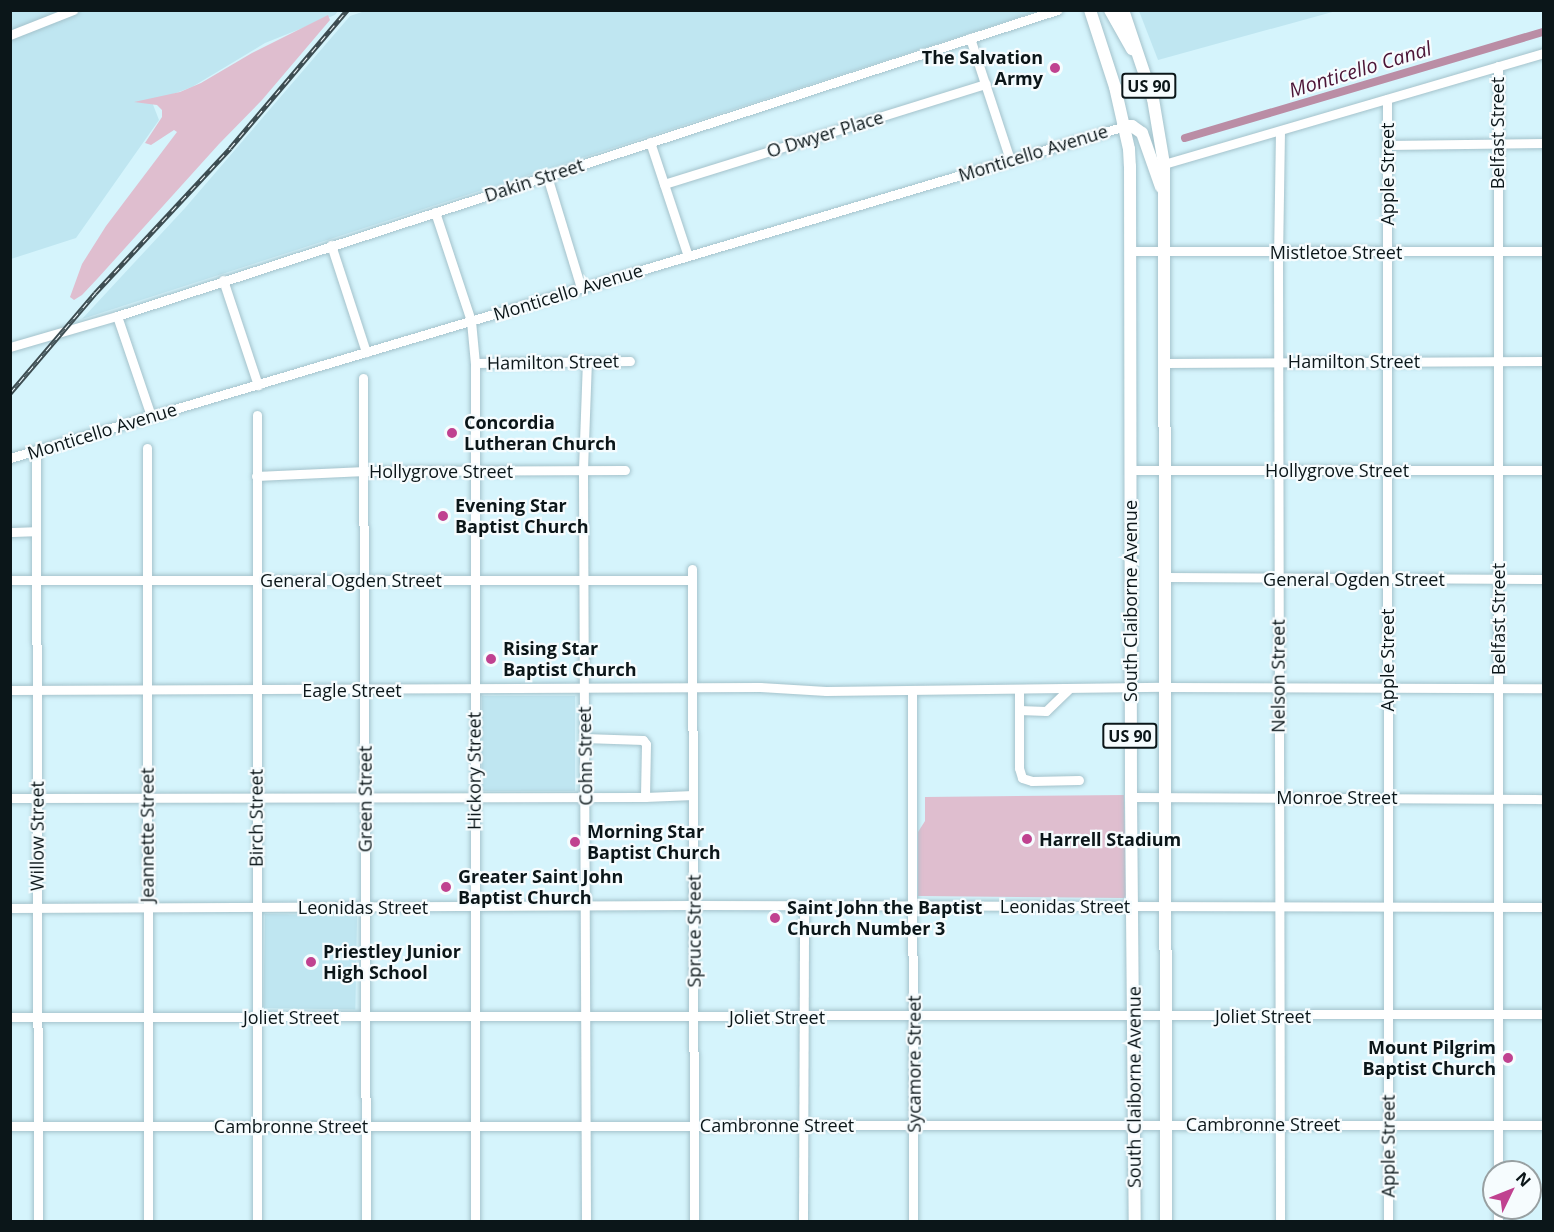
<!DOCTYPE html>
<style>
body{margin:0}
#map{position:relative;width:1554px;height:1232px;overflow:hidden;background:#d5f4fc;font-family:"Open Sans",sans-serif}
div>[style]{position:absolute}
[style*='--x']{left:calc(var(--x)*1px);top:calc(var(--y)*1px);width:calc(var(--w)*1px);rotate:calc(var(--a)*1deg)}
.built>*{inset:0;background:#bfe6f1;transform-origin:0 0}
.green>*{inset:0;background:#dfbecf}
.canal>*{height:8px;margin:-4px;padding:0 4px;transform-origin:4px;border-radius:4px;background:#ba8da5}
.roads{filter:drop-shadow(0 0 2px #a4c2cb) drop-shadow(0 0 2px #a4c2cb)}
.minor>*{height:9px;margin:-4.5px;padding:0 4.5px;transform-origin:4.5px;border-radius:4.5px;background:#fff}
.major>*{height:12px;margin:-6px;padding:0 6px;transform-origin:6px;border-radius:6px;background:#fff}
.rail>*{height:4.5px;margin-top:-2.25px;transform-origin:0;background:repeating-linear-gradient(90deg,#f6fcfe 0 7px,#3d4d52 0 14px);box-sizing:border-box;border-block:2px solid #3d4d52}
.dots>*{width:16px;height:16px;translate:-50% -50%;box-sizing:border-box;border:3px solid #f6fcfe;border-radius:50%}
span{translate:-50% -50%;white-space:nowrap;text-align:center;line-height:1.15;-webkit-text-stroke:4.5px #f6fcfe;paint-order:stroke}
.shield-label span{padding:2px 4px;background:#f6fcfe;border:2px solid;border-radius:4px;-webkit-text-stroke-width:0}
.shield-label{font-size:16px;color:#0b1619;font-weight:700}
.poi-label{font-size:18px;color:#0b1619;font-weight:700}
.right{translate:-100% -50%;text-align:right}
.left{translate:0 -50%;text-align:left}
.street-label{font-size:18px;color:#0b1619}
.water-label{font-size:20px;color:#4c1537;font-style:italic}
.frame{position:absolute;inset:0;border:12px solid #0b1619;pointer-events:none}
.north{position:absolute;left:1482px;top:1160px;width:60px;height:60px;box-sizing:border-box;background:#f6fcfe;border:2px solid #98a0a2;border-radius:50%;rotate:47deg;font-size:16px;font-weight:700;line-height:24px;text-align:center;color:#0b1619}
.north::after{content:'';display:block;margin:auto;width:21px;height:27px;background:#c04290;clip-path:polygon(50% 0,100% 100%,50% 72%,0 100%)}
</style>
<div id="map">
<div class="built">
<i style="clip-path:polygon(11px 11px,338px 11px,335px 15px,265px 43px,192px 87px,152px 102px,159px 120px,76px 238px,11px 259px)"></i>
<i style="clip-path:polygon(365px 11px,365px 10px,1038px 11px,82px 319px,185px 208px,350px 16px)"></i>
<i style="clip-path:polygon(1139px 11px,1336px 11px,1158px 60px)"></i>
<i style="left:482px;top:696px;width:93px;height:95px"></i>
<i style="left:265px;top:914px;width:92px;height:94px;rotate:1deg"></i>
</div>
<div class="green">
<i style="clip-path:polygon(328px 15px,330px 20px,262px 100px,219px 144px,98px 278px,82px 295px,74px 300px,70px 297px,82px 264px,106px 226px,177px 132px,174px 130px,151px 145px,145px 143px,162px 117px,162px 110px,157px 105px,134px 102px,180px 92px,201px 83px,252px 53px)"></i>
<i style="clip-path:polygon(1124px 795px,1126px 895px,1124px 898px,918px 896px,918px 832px,925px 821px,925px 797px)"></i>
</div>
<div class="canal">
<i style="--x:1185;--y:138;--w:374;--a:-16.5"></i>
</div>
<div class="roads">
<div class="minor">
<i style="--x:10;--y:35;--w:68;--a:-21.6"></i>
<i style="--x:970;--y:38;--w:128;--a:71.8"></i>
<i style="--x:1387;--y:99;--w:1123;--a:89.95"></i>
<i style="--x:1280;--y:131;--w:121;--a:90.9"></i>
<i style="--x:1278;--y:252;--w:970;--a:89.88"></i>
<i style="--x:650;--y:142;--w:120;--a:71.6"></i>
<i style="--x:1388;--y:145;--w:156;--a:-0.7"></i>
<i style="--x:1164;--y:164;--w:396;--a:-16.3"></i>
<i style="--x:547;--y:176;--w:117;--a:73.1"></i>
<i style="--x:664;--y:184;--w:337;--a:-17.3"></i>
<i style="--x:435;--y:212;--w:115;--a:71.7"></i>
<i style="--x:471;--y:321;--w:42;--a:84.6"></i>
<i style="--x:475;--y:363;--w:859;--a:90"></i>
<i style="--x:331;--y:245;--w:113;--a:71.9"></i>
<i style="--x:1130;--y:251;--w:414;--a:0"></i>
<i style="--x:223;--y:280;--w:111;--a:71.6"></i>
<i style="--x:117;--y:316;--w:106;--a:71.2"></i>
<i style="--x:10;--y:347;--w:111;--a:-16.2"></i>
<i style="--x:117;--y:316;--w:989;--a:-18.03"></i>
<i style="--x:475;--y:363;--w:155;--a:-0.7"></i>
<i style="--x:1165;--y:363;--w:379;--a:-0.3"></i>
<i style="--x:363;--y:378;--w:844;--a:89.8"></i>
<i style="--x:147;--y:448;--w:774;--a:89.93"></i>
<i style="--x:36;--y:450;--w:772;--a:89.85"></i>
<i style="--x:10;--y:458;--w:1163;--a:-16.58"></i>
<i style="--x:1130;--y:470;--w:414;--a:0"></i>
<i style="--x:256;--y:476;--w:109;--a:-2.6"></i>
<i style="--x:365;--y:471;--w:260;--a:-0.2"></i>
<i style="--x:10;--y:532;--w:26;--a:-2"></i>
<i style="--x:692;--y:569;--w:653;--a:89.82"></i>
<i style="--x:1165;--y:577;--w:379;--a:0.3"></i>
<i style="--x:10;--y:580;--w:682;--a:0"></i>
<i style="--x:10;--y:690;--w:750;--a:-0.23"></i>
<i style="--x:760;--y:687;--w:66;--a:3.5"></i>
<i style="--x:826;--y:691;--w:339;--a:-0.7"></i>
<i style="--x:1165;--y:687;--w:379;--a:0.2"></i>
<i style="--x:1019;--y:690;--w:78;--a:90"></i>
<i style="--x:1019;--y:768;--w:10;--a:73"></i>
<i style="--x:1022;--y:778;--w:10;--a:17"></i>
<i style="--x:1032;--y:781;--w:47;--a:-1.2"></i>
<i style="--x:912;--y:691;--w:531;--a:89.89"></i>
<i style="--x:1019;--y:710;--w:27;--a:2"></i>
<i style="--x:1046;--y:711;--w:32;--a:-44"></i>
<i style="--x:584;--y:738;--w:59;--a:1.9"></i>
<i style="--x:643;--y:740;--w:5;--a:53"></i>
<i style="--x:646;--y:744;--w:53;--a:91.1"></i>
<i style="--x:1131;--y:797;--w:413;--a:0.3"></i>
<i style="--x:10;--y:798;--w:635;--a:-0.09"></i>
<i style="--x:645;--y:797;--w:48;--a:-2.4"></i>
<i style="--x:10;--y:908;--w:684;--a:-0.25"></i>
<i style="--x:694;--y:905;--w:850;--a:0.13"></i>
<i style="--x:10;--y:1017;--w:1534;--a:-0.11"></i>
<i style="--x:10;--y:1126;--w:1534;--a:-0.04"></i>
<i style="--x:1498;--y:1172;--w:1106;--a:-90"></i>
<i style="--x:1498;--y:1208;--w:14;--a:90"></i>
<i style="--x:257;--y:1222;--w:807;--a:-90"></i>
<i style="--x:586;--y:1222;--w:753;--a:-90.23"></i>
<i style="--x:583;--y:469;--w:107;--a:-87.9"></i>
<i style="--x:803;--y:1222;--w:315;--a:-89.8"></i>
</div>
<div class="major">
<i style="--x:1090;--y:10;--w:81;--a:72"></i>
<i style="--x:1115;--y:87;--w:64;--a:77.3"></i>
<i style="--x:1129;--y:149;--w:17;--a:87"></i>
<i style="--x:1130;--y:166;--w:631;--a:89.91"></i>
<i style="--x:1131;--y:797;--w:425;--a:89.5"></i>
<i style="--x:1110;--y:10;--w:45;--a:60.6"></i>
<i style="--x:1123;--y:10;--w:94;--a:71.4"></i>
<i style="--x:1153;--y:99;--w:66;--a:80.4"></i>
<i style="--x:1164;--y:164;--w:1058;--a:89.89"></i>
<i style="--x:1125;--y:126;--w:7;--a:0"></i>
<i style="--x:1132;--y:126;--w:12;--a:35"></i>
<i style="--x:1142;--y:133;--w:57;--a:70.6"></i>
</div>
</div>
<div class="rail">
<i style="--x:10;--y:393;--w:131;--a:-49.6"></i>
<i style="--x:95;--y:293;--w:198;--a:-47"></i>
<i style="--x:230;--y:148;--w:181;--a:-49.7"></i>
</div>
<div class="dots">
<i style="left:1055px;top:68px;background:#c04290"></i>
<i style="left:452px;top:433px;background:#c04290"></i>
<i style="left:443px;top:516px;background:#c04290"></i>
<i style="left:491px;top:659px;background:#c04290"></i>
<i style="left:1027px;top:839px;background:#c04290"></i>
<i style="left:575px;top:842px;background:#c04290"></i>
<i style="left:446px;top:887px;background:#c04290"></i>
<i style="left:775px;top:918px;background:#c04290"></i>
<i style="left:311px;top:962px;background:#c04290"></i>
<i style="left:1508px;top:1058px;background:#c04290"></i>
</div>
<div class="shield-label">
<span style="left:1149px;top:86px">US 90</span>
<span style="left:1130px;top:736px">US 90</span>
</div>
<div class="poi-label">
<span class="right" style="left:1043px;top:68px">The Salvation<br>Army</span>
<span class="left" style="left:464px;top:433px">Concordia<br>Lutheran Church</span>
<span class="left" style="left:455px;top:516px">Evening Star<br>Baptist Church</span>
<span class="left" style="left:503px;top:659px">Rising Star<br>Baptist Church</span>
<span class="left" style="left:587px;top:842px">Morning Star<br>Baptist Church</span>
<span class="left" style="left:1039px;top:839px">Harrell Stadium</span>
<span class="left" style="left:458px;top:887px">Greater Saint John<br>Baptist Church</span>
<span class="left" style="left:787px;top:918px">Saint John the Baptist<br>Church Number 3</span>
<span class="left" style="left:323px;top:962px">Priestley Junior<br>High School</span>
<span class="right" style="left:1496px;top:1058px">Mount Pilgrim<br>Baptist Church</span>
</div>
<div class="street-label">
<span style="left:1497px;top:133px;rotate:-90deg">Belfast Street</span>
<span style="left:825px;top:134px;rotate:-17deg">O Dwyer Place</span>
<span style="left:1033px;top:153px;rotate:-17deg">Monticello Avenue</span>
<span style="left:1387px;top:174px;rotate:-90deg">Apple Street</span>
<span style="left:534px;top:180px;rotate:-18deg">Dakin Street</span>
<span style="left:1336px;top:252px">Mistletoe Street</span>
<span style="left:568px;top:292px;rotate:-17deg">Monticello Avenue</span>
<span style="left:1354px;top:361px">Hamilton Street</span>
<span style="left:553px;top:362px;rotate:-1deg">Hamilton Street</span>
<span style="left:102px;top:431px;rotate:-17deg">Monticello Avenue</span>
<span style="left:1337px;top:470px">Hollygrove Street</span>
<span style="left:441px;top:471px">Hollygrove Street</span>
<span style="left:1354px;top:579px">General Ogden Street</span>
<span style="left:351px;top:580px">General Ogden Street</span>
<span style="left:1130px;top:601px;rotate:-90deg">South Claiborne Avenue</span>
<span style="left:1498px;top:619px;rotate:-90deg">Belfast Street</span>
<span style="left:1387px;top:660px;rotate:-90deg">Apple Street</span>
<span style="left:1278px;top:676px;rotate:-90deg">Nelson Street</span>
<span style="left:352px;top:690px">Eagle Street</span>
<span style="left:585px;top:756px;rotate:-91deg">Cohn Street</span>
<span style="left:474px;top:771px;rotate:-90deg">Hickory Street</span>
<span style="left:1337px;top:797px">Monroe Street</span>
<span style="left:365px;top:799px;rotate:-90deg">Green Street</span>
<span style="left:256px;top:818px;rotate:-90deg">Birch Street</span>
<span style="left:147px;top:835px;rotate:-90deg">Jeannette Street</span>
<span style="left:37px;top:836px;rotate:-90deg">Willow Street</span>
<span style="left:1065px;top:906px">Leonidas Street</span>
<span style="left:363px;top:907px">Leonidas Street</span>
<span style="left:694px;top:931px;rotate:-90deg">Spruce Street</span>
<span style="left:1263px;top:1016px">Joliet Street</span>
<span style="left:291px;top:1017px">Joliet Street</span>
<span style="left:777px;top:1017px">Joliet Street</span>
<span style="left:914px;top:1064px;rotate:-90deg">Sycamore Street</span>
<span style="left:1134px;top:1087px;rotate:-90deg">South Claiborne Avenue</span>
<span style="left:1263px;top:1124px">Cambronne Street</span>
<span style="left:777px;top:1125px">Cambronne Street</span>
<span style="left:291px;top:1126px">Cambronne Street</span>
<span style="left:1388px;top:1146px;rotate:-90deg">Apple Street</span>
</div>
<div class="water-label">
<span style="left:1360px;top:69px;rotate:-17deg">Monticello Canal</span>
</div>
<div class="frame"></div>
<div class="north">N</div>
</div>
